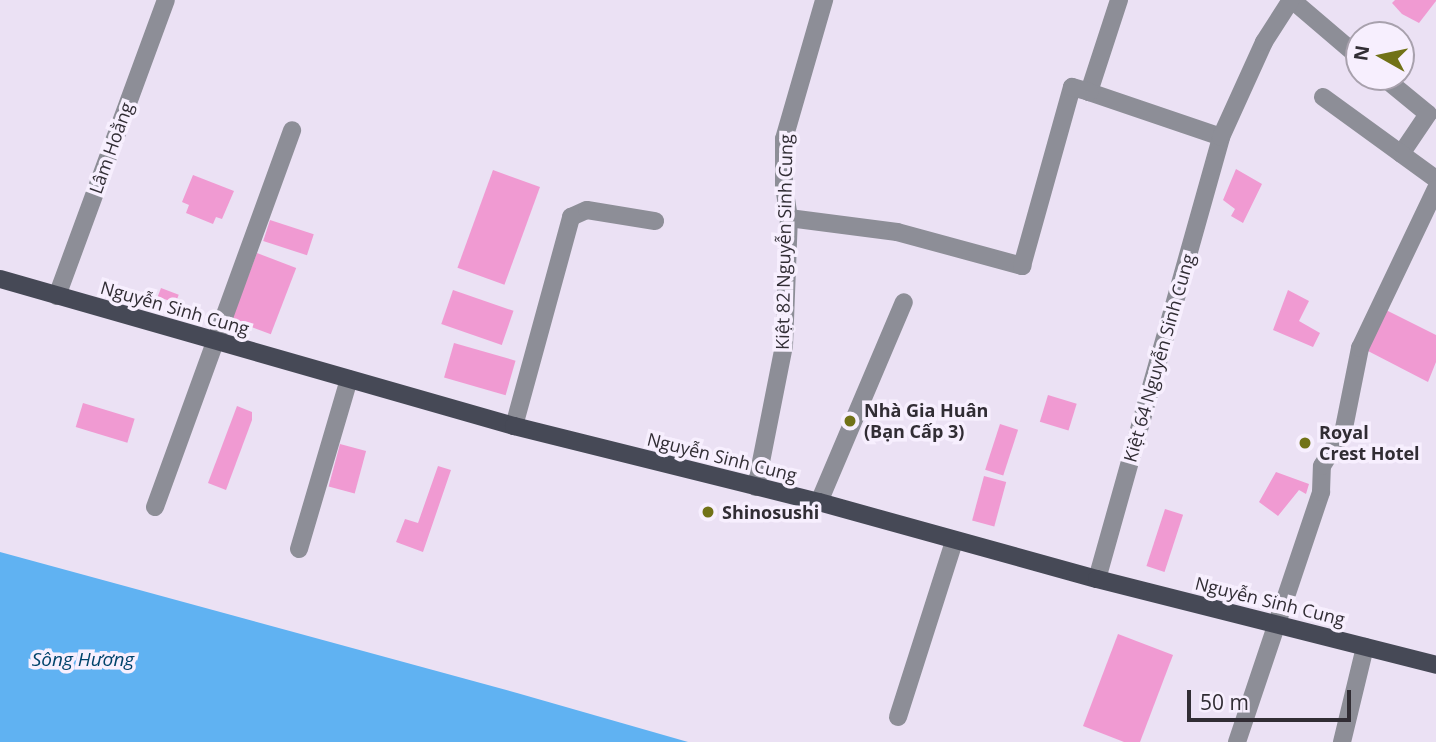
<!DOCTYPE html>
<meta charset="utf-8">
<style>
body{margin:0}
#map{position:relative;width:1436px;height:742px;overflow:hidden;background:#ebe1f4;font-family:"Open Sans",sans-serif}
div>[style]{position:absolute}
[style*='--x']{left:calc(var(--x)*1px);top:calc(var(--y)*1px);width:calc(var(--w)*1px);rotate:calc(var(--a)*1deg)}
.water>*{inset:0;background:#60b2f2}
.building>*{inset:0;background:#f09ad2;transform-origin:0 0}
.minor>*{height:18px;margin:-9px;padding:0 9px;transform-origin:9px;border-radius:9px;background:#8d8e97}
.major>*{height:18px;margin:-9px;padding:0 9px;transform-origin:9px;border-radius:9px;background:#464956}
.dots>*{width:19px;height:19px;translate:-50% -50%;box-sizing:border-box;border:4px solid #f7effe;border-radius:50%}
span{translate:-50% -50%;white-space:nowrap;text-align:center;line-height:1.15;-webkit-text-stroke:7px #f7effe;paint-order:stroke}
.street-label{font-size:18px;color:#312d34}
.poi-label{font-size:18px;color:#312d34;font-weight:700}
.left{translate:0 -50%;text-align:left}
.water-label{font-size:19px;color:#00436b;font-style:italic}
.north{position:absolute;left:1345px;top:21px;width:70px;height:70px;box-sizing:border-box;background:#f7effe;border:2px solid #a8a1ad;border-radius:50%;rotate:279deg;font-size:19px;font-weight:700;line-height:28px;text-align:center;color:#312d34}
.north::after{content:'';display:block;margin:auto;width:24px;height:32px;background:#717217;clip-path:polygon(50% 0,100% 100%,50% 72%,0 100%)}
.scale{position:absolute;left:1187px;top:690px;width:164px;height:32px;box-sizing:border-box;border:4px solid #312d34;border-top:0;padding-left:9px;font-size:21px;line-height:24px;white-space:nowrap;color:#312d34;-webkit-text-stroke:5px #f7effe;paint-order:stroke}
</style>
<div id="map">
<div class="water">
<i style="clip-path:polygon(0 552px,517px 693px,688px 742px,0 742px)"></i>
</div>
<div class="building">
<i style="clip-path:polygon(1395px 0,1436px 0,1436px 1px,1419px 23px,1402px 14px,1392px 3px)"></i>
<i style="clip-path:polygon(1236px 169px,1262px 184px,1243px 223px,1231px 216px,1235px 209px,1223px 200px)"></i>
<i style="left:493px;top:170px;width:50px;height:104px;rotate:20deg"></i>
<i style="clip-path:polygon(193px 175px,234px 191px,222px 219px,216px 217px,213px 224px,186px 213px,189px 205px,182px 202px)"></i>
<i style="left:270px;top:220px;width:46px;height:22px;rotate:18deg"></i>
<i style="left:257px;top:253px;width:42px;height:71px;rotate:21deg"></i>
<i style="left:161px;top:288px;width:19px;height:9px;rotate:21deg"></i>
<i style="left:453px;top:290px;width:64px;height:36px;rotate:19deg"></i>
<i style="clip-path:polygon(1288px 290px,1309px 301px,1299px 321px,1320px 333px,1313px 347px,1273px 330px)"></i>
<i style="clip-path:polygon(1384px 309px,1436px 335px,1436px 362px,1428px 382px,1368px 351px)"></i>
<i style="left:454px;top:343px;width:64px;height:36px;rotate:16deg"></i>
<i style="left:1048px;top:395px;width:30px;height:28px;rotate:17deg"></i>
<i style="left:83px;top:403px;width:54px;height:25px;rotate:17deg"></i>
<i style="clip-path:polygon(237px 406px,252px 412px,252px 420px,226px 490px,208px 483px)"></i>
<i style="left:1000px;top:424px;width:19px;height:48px;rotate:18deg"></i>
<i style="left:340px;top:444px;width:27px;height:44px;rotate:15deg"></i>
<i style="clip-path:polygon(438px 466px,451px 470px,423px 552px,396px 542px,405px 519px,418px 523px)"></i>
<i style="clip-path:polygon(1276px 472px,1309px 484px,1306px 494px,1299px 490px,1278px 516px,1259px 502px)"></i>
<i style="left:984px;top:476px;width:23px;height:46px;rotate:15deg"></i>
<i style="left:1165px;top:509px;width:19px;height:60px;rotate:18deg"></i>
<i style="clip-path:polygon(1118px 634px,1173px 655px,1140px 742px,1124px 742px,1083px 726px)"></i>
</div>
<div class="minor">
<i style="--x:1119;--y:0;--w:97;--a:108.1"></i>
<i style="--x:1089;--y:92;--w:139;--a:18.8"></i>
<i style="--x:1292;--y:0;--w:88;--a:40.4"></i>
<i style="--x:1383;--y:77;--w:58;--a:39.4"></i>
<i style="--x:1428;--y:114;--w:48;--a:124"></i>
<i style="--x:1323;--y:97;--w:140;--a:36"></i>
<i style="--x:789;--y:218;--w:109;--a:7.4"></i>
<i style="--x:897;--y:232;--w:130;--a:15.2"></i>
<i style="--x:1022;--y:266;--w:186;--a:-74.4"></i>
<i style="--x:1072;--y:87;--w:18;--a:16"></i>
<i style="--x:57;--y:296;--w:315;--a:-69.8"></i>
<i style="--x:514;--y:426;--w:217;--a:-74.7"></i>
<i style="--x:571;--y:217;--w:17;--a:-24"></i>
<i style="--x:587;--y:210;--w:69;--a:9.2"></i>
<i style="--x:756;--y:487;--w:144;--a:-78.8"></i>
<i style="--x:784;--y:346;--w:128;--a:-87.8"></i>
<i style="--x:789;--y:218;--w:33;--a:-99"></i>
<i style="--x:784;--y:185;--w:46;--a:-90"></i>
<i style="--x:784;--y:139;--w:145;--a:-73.9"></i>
<i style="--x:819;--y:502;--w:217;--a:-67"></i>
<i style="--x:155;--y:507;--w:401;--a:-70"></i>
<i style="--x:299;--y:549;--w:177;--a:-73.6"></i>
<i style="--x:1097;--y:579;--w:459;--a:-74.3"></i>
<i style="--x:1221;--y:137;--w:104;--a:-65.6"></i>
<i style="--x:1264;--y:42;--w:50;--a:-57.3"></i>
<i style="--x:898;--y:717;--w:185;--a:-72.3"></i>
<i style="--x:1237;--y:742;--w:264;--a:-71.4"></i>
<i style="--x:1321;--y:492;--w:26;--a:-88"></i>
<i style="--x:1322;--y:466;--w:39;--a:-58"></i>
<i style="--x:1343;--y:433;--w:87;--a:-78.7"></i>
<i style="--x:1360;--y:348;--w:176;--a:-64.5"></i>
<i style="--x:1342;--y:742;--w:98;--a:-76.4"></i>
</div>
<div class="major">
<i style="--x:0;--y:279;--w:535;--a:15.96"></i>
<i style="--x:514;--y:426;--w:314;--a:14"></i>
<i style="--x:819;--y:502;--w:288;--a:15.5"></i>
<i style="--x:1097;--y:579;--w:350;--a:14.2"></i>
</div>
<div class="dots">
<i style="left:850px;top:421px;background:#717217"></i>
<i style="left:1305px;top:443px;background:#717217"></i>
<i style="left:708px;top:512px;background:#717217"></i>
</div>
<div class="street-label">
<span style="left:111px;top:148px;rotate:-70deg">Lâm Hoằng</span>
<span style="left:784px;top:242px;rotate:-89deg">Kiệt 82 Nguyễn Sinh Cung</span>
<span style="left:175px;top:308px;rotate:16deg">Nguyễn Sinh Cung</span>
<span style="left:1159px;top:358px;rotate:-74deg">Kiệt 64 Nguyễn Sinh Cung</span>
<span style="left:722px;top:457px;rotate:14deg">Nguyễn Sinh Cung</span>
<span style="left:1270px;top:601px;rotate:14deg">Nguyễn Sinh Cung</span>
</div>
<div class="poi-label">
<span class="left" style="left:864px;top:421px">Nhà Gia Huân<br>(Bạn Cấp 3)</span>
<span class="left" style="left:1319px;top:443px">Royal<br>Crest Hotel</span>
<span class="left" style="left:722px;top:512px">Shinosushi</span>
</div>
<div class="water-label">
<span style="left:83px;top:660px">Sông Hương</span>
</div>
<div class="north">N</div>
<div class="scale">50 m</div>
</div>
